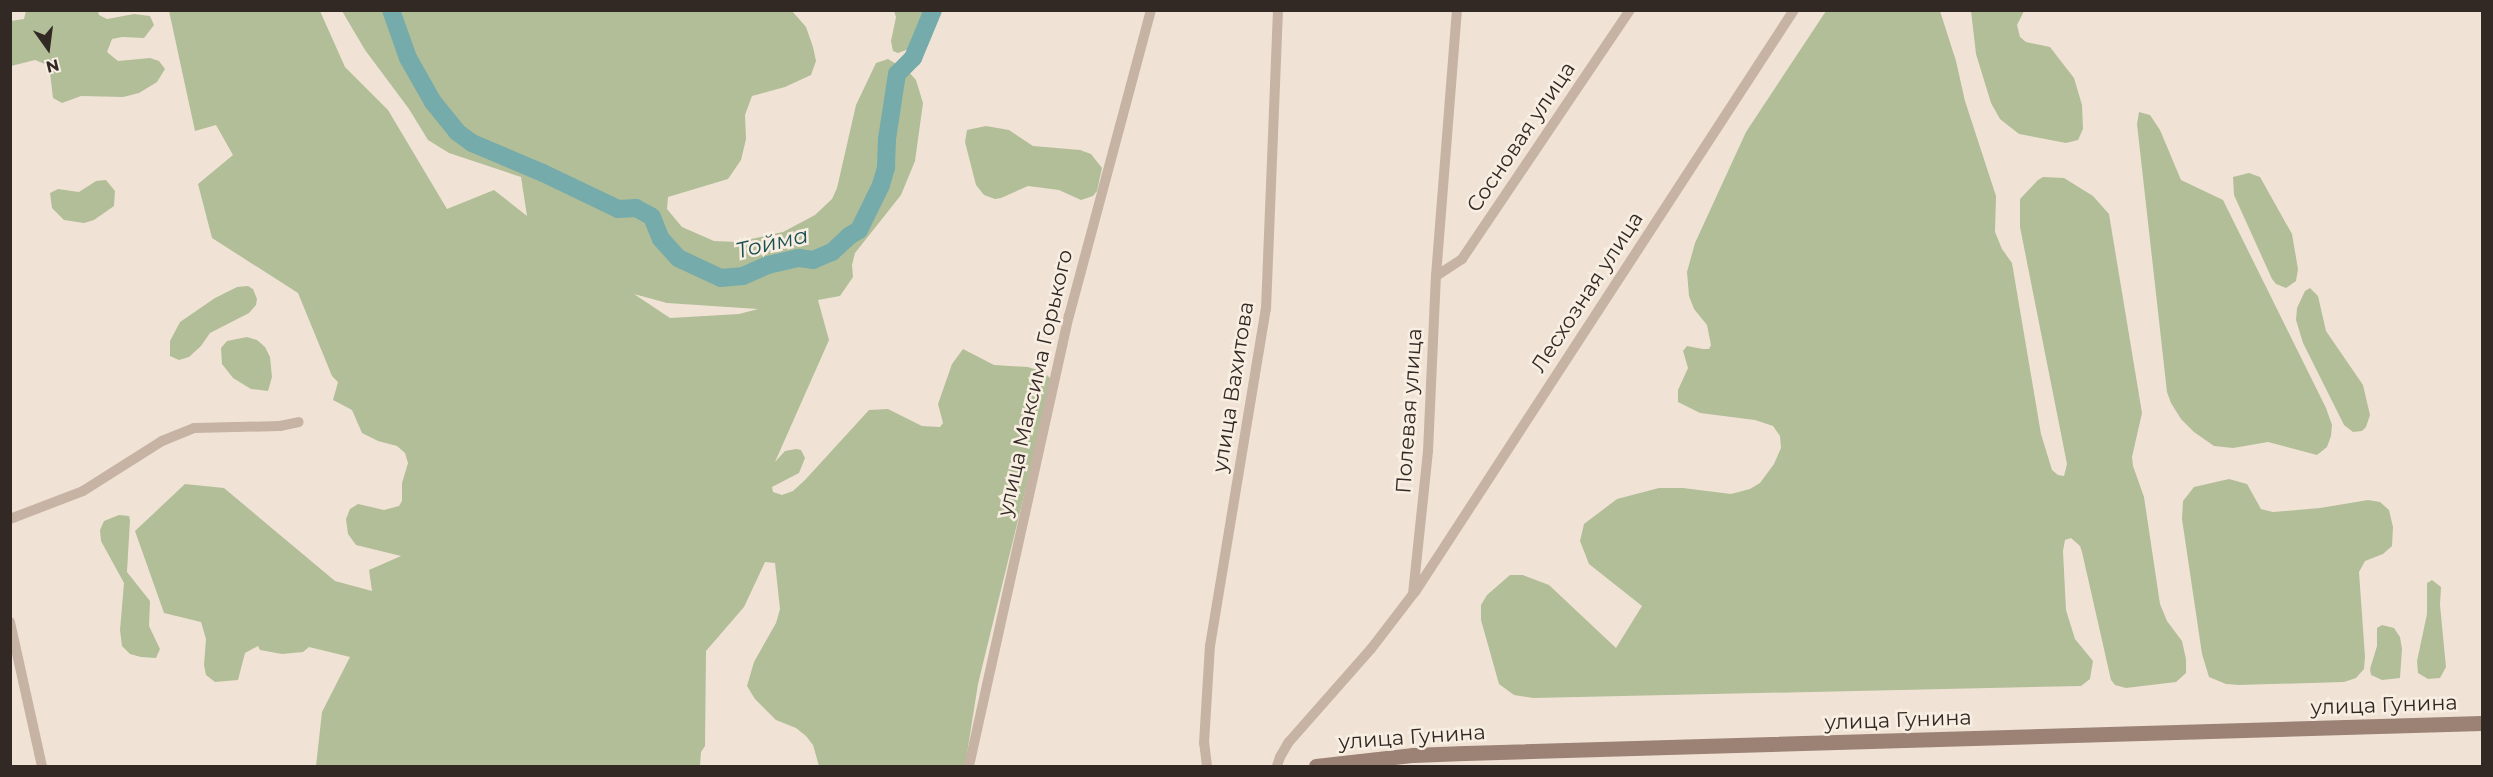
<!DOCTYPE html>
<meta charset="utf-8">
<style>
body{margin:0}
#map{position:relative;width:2493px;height:777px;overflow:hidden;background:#f0e3d6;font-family:Montserrat,sans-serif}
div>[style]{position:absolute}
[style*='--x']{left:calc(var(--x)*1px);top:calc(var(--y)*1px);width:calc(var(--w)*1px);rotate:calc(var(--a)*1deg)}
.green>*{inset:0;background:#b2be97}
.river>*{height:18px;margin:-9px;padding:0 9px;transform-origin:9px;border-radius:9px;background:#76abac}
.minor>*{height:10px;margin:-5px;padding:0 5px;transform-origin:5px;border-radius:5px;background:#c7b3a3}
.secondary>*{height:15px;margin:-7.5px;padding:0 7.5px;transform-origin:7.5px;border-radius:7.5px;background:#9b8275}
span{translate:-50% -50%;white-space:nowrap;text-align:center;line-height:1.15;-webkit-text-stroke:5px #f8eee2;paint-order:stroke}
.street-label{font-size:21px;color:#322925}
.water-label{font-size:22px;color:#1b5053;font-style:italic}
.frame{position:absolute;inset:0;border:12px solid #322925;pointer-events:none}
.north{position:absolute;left:18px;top:18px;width:60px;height:60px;-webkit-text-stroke:4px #f8eee2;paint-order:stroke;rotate:166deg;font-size:16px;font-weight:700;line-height:24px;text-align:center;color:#322925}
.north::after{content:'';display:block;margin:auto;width:21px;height:27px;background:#322925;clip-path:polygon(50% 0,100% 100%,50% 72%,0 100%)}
</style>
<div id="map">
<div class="green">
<i style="clip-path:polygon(98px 11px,99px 15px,107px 19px,134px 14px,150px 16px,154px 25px,144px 38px,122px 37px,112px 39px,107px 52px,118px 61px,150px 58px,159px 61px,165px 69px,157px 82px,139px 93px,123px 97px,81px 96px,62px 103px,53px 98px,50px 73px,45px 64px,35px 60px,11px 66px,11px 21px,24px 19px,26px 11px)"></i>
<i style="clip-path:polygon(evenodd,169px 11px,320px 11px,345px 67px,388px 110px,447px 209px,494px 190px,527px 216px,521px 177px,449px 153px,428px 140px,409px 109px,365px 50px,342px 11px,792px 11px,806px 27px,813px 47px,816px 61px,811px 75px,785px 87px,752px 96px,745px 115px,746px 139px,741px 160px,728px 179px,668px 197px,667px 209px,682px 227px,714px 241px,737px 242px,783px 232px,815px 215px,832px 199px,837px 188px,856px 105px,876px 63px,888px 59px,908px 71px,916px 80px,923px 103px,915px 161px,901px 195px,855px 253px,852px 265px,853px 277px,840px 296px,818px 300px,829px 340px,775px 462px,785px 451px,796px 449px,801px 450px,805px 458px,799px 473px,772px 487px,773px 492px,782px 495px,793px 491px,805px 480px,869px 410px,888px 409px,922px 426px,940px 427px,943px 423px,938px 404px,952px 364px,963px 349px,994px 365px,1028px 367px,1044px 372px,1050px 378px,1050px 389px,978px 684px,965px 766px,819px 766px,813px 745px,806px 736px,796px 728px,776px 720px,755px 699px,747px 686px,754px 662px,776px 623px,780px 609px,775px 563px,765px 562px,744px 607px,706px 651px,705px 746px,701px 752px,700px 766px,316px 766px,322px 712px,350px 657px,309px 647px,303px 652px,282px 654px,260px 650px,258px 646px,245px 653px,238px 680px,215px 682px,206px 675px,204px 665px,206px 639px,201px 622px,164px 613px,135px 531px,185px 484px,224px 488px,335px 581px,372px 591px,369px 570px,401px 556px,356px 545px,348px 534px,346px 519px,350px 509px,358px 504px,384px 510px,399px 506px,402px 501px,402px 483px,408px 463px,405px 453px,397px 446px,378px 441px,362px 433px,352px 410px,333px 400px,338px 382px,332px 376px,298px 293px,212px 238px,198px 184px,233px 155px,216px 125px,195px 131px,169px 11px,634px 294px,667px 303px,758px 309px,739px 314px,670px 318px,634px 294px)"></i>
<i style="clip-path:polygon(894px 11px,928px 11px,909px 49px,898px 53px,893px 51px,891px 41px,896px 17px)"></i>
<i style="clip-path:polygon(1826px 11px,1940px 11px,1956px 61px,1965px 101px,1996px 196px,1995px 232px,2002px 249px,2012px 263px,2041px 434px,2052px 470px,2058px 475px,2064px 476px,2067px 464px,2020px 227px,2020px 199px,2038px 180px,2043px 177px,2064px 178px,2093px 196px,2109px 214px,2142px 413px,2132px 457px,2133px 466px,2144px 497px,2160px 604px,2167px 621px,2182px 641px,2186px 659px,2186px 673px,2176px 682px,2126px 688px,2115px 685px,2111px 680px,2082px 552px,2080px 546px,2071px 538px,2065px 540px,2063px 551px,2066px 610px,2075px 639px,2093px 661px,2090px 679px,2081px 686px,1533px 698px,1514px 695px,1499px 684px,1481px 620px,1481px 605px,1487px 595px,1510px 575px,1523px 575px,1549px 585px,1616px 648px,1642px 606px,1589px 564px,1580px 541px,1584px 524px,1617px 499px,1659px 488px,1683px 488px,1731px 494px,1750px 489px,1760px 483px,1774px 464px,1781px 448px,1780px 436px,1773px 426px,1755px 420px,1700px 413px,1678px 402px,1678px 390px,1688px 368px,1683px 351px,1687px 346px,1703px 349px,1709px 349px,1711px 345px,1707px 325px,1694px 309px,1689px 296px,1687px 272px,1695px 243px,1746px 132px)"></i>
<i style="clip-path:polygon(1971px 11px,2024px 11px,2017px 25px,2020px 37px,2026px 42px,2050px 47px,2074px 78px,2082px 105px,2083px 129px,2078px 140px,2066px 143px,2019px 134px,2000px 119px,1991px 103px,1976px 54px)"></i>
<i style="clip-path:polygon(2139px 112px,2150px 115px,2160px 130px,2181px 180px,2223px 200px,2326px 408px,2332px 425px,2331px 436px,2327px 447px,2317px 455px,2268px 442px,2233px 448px,2214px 446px,2194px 432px,2181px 419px,2171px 403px,2167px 392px,2137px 124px)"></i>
<i style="clip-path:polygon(986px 126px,1009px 130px,1033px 146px,1080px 150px,1091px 154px,1102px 168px,1097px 191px,1093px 196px,1081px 200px,1059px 190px,1028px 186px,1001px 198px,995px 199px,984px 195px,976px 185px,965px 142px,967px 130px)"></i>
<i style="clip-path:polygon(2249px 173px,2260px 177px,2292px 234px,2298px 269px,2296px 281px,2286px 288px,2276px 284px,2272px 279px,2234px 195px,2233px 177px)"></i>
<i style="clip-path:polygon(106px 180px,115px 191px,114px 206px,94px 220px,84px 223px,64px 220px,52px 208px,50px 193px,58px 189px,79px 192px,96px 181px)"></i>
<i style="clip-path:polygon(248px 286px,253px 289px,257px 299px,256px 305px,249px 313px,210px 333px,201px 346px,189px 357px,179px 360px,170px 356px,170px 341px,180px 322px,215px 298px,237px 287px)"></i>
<i style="clip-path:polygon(2310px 288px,2318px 296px,2326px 331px,2363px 385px,2370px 415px,2366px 427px,2362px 431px,2353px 432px,2344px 425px,2303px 343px,2296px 320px,2297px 308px,2305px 291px)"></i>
<i style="clip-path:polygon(247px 337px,257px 340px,265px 347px,270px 357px,272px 377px,268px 391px,251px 389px,233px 378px,222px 364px,221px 348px,227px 341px)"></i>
<i style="clip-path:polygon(2229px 479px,2247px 484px,2261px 509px,2273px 512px,2320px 508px,2368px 500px,2380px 502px,2389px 510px,2393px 527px,2392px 546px,2383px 554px,2365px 561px,2359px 572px,2365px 657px,2364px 669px,2356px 678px,2344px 682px,2239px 685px,2226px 684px,2209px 677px,2202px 654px,2182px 519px,2183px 501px,2194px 487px)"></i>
<i style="clip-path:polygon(119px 515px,129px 516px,130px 520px,127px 572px,150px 601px,149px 626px,160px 649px,156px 658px,141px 657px,130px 654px,122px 646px,120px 630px,124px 583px,101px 541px,100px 530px,104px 521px)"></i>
<i style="clip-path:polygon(2432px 580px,2441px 587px,2440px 605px,2446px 667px,2440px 678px,2428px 679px,2418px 673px,2417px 661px,2427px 614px,2427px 583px)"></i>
<i style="clip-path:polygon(2382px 625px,2394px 628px,2400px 637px,2402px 649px,2400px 678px,2382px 680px,2371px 675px,2370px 669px,2377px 646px,2377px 628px)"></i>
</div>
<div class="river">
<i style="--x:391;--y:10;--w:51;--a:70.5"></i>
<i style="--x:408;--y:58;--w:51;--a:60.4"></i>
<i style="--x:433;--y:102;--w:38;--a:51"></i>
<i style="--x:457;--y:132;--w:19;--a:36"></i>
<i style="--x:472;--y:143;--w:77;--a:22.9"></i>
<i style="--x:543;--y:173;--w:83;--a:25.6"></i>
<i style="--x:618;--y:209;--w:18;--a:-3"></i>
<i style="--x:636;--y:208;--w:18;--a:29"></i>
<i style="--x:652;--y:217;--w:24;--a:68"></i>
<i style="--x:661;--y:239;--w:25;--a:48"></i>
<i style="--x:678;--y:258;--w:47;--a:24.9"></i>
<i style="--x:721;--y:278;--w:22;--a:-5"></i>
<i style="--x:743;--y:276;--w:27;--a:-24"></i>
<i style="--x:768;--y:265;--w:32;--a:-13"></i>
<i style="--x:799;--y:258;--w:14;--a:8"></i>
<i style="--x:813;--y:260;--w:21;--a:-23"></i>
<i style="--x:832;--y:252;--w:23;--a:-43"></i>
<i style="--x:849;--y:236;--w:12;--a:-31"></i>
<i style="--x:859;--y:230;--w:50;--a:-63.9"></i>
<i style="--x:881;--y:185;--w:19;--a:-74"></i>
<i style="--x:886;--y:167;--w:28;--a:-88"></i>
<i style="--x:887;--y:139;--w:66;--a:-81.3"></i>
<i style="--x:897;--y:74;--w:23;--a:-45"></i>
<i style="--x:913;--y:58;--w:52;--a:-67.4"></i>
</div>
<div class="minor">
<i style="--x:1436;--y:276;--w:31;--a:-33"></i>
<i style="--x:1462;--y:259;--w:300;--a:-56"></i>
<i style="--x:10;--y:519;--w:78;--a:-21"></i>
<i style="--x:83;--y:491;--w:93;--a:-32.3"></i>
<i style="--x:162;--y:441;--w:35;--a:-22"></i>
<i style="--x:194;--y:428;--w:86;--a:-1.3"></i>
<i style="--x:280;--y:426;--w:19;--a:-12"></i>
<i style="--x:1415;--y:592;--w:695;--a:-56.93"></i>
<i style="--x:10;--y:622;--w:148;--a:77.5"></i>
<i style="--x:969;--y:766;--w:461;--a:-77.5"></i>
<i style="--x:1069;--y:316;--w:317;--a:-75"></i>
<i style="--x:1207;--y:766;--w:23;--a:-97"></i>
<i style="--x:1204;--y:743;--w:97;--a:-86.5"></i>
<i style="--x:1210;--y:646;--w:342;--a:-80.6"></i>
<i style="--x:1266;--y:309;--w:299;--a:-87.7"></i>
<i style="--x:1277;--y:766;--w:9;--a:-72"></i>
<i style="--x:1280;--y:757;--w:16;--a:-60"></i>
<i style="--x:1288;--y:743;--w:125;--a:-48.6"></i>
<i style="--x:1371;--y:649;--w:69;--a:-52.6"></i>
<i style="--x:1413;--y:594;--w:144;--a:-84"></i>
<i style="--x:1428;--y:451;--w:175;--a:-87.4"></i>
<i style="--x:1436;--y:276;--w:267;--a:-85.5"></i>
</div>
<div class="secondary">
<i style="--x:1316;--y:766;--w:98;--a:-6.5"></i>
<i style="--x:1413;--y:755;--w:52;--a:-2.2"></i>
<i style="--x:1465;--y:753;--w:1017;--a:-1.69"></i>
</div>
<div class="street-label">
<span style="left:1521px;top:137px;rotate:-56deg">Сосновая улица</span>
<span style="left:1587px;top:292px;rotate:-57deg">Лесхозная улица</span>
<span style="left:1035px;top:383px;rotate:-77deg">улица Максима Горького</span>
<span style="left:1233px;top:387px;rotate:-81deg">улица Вахитова</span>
<span style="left:1409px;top:411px;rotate:-86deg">Полевая улица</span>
<span style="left:2384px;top:705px;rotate:-2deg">улица Гунина</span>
<span style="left:1898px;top:720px;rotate:-2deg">улица Гунина</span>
<span style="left:1412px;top:737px;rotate:-4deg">улица Гунина</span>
</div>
<div class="water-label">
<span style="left:772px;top:243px;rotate:-13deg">Тойма</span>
</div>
<div class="frame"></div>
<div class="north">N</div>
</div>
